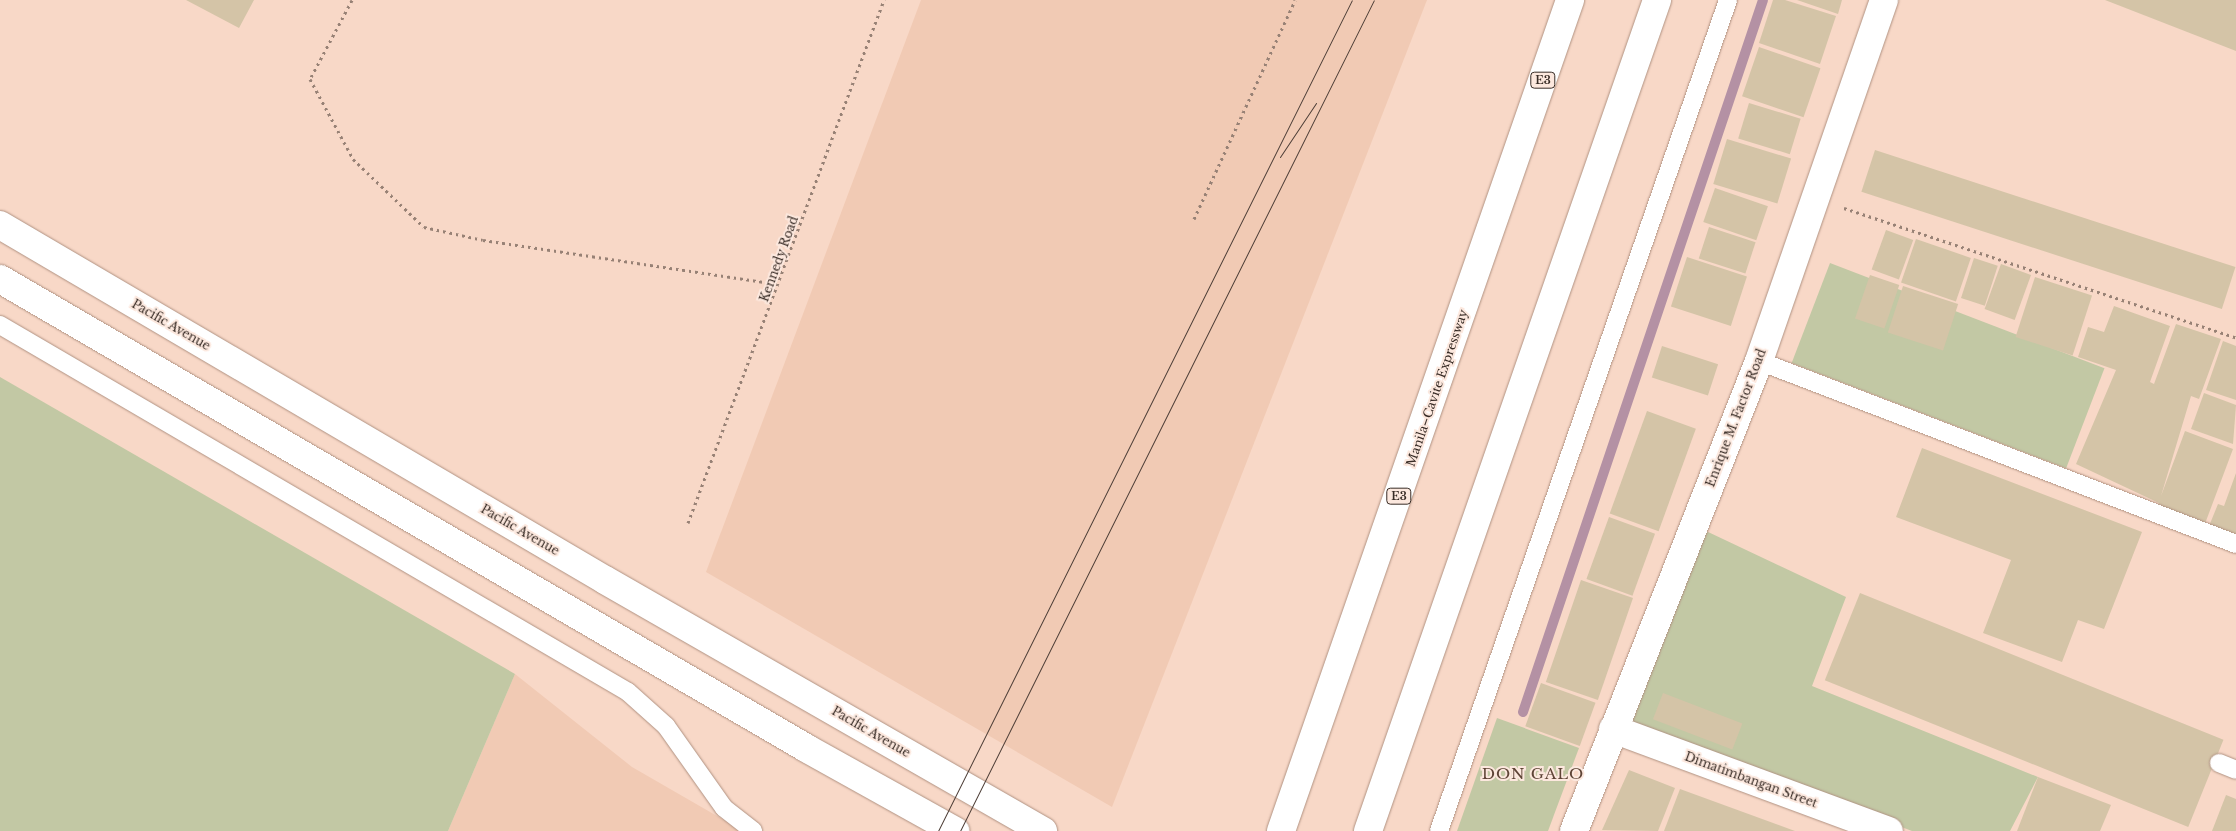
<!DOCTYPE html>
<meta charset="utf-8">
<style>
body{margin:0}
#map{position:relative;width:2236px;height:831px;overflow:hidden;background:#f8d8c7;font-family:"Libre Baskerville",serif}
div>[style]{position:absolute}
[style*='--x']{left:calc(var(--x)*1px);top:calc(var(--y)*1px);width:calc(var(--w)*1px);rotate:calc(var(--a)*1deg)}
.built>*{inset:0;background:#f1cab4}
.green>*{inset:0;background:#c2c8a4;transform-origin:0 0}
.stream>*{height:10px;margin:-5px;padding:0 5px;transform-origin:5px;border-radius:5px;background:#b491a4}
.building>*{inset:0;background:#d4c4a7;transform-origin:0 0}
.path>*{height:3px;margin-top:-1.5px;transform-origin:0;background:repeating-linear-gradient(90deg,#978175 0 2.5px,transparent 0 6.5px)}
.roads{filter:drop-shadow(0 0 1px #b09282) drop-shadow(0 0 1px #b09282)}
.service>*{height:18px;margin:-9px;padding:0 9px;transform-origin:9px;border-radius:9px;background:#fff}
.minor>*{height:28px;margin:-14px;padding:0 14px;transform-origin:14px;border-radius:14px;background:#fff}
.secondary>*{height:28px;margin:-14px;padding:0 14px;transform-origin:14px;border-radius:14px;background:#fff}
.motorway>*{height:28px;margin:-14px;padding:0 14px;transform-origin:14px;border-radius:14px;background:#fff}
.tram>*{height:1px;margin:-0.5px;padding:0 0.5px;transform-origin:0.5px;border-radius:0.5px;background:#4d3e37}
span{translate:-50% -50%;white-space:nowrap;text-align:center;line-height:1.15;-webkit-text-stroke:4px #fce8de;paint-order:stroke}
.shield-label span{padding:1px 4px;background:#fce8de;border:1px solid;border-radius:4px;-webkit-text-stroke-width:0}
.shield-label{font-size:11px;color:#372b25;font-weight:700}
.street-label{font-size:12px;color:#372b25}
.quarter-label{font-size:15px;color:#5e4436;letter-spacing:1px}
</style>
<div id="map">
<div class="built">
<i style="clip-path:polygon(921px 0,1427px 0,1112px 807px,706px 572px)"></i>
<i style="clip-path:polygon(515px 674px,632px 767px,743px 831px,448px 831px)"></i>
</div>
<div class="green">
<i style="left:1830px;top:263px;width:294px;height:107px;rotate:21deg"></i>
<i style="clip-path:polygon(0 377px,515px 674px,448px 831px,0 831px)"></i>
<i style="clip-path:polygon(1706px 531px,1846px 597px,1812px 686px,2038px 777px,2010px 831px,1912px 831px,1631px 724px)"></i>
<i style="clip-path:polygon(1497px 718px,1579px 748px,1548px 831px,1457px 831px)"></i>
</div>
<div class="stream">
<i style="--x:1523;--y:712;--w:751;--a:-71.37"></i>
</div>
<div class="building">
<i style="clip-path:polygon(186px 0,254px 0,239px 28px)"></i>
<i style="clip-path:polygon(1773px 0,1785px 0,1836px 16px,1820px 64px,1759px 43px)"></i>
<i style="clip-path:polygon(1797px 0,1842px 0,1838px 14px)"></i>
<i style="clip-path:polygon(2105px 0,2236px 0,2236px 51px)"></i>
<i style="left:1759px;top:47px;width:65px;height:52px;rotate:19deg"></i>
<i style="left:1749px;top:103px;width:54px;height:37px;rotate:17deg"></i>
<i style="left:1727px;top:139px;width:67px;height:47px;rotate:17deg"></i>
<i style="left:1875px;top:150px;width:379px;height:44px;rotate:18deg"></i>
<i style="left:1715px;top:188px;width:56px;height:36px;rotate:19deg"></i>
<i style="left:1709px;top:227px;width:49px;height:33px;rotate:18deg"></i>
<i style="left:1886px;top:230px;width:29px;height:42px;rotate:20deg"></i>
<i style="left:1916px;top:239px;width:58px;height:46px;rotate:19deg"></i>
<i style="left:1687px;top:257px;width:63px;height:52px;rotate:18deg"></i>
<i style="left:1974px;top:258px;width:25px;height:42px;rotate:18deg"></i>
<i style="left:2001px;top:264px;width:32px;height:48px;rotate:20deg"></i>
<i style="left:1870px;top:275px;width:31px;height:46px;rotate:19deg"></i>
<i style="left:2035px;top:277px;width:60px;height:63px;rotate:18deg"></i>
<i style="left:1903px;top:286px;width:58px;height:49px;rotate:18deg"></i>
<i style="clip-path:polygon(2114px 306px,2170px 326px,2150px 382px,2154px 384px,2176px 324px,2221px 339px,2199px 399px,2191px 396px,2161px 496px,2185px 431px,2233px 449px,2203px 529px,2156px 511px,2159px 503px,2076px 464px,2116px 370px,2078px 357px,2088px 327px,2104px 332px)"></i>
<i style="clip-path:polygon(2223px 341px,2236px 346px,2236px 400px,2206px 390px)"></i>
<i style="left:1662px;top:346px;width:59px;height:33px;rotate:18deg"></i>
<i style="clip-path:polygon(2204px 393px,2236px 405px,2233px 444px,2191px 429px)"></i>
<i style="left:1647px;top:411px;width:52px;height:109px;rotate:20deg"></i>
<i style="clip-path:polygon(1922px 448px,2142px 532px,2104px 629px,2078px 620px,2062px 662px,1983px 633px,2011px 560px,1896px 517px)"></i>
<i style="clip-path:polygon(2236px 473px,2236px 542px,2207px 531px,2218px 504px,2224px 506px)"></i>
<i style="left:1609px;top:517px;width:49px;height:66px;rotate:20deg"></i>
<i style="left:1581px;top:580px;width:55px;height:108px;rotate:19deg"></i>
<i style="left:1860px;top:593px;width:392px;height:94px;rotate:22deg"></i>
<i style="left:1541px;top:683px;width:58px;height:46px;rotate:20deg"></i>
<i style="left:1663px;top:693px;width:85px;height:28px;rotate:21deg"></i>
<i style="clip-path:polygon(1629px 770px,1675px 788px,1658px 831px,1602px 830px)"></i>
<i style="clip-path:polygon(2038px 777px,2111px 805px,2100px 831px,2017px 831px)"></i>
<i style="clip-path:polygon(1680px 789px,1795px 831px,1664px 831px)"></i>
<i style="clip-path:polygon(2226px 795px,2236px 799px,2236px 831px,2212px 831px)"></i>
</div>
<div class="path">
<i style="--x:352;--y:0;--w:89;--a:118"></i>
<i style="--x:310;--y:79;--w:91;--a:61.7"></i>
<i style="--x:353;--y:159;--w:98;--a:43.8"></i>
<i style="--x:424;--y:227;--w:60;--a:12.4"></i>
<i style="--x:483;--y:240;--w:299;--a:8.5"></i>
<i style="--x:1844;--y:208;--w:413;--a:18.3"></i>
<i style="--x:1194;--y:219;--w:241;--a:-65.2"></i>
<i style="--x:688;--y:523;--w:559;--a:-69.46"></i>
</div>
<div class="roads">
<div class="service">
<i style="--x:0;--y:325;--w:727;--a:30.3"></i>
<i style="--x:628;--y:692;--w:51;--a:41.8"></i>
<i style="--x:666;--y:726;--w:100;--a:54.7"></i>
<i style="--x:724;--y:808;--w:37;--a:38"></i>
<i style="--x:1759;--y:361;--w:511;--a:20.99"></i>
<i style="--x:2219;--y:763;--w:18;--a:22"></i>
<i style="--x:1439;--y:831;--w:880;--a:-70.82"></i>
</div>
<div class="minor">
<i style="--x:1613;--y:729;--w:294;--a:20.3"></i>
<i style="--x:1574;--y:831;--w:505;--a:-68.51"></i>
<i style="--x:1759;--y:361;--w:382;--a:-70.9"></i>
</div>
<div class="secondary">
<i style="--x:0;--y:225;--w:701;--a:30.4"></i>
<i style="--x:605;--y:580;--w:505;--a:29.82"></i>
<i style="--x:0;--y:279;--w:933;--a:30.19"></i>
<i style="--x:806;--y:748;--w:171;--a:29.1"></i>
</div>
<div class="motorway">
<i style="--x:1281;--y:831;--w:880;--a:-70.82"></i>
<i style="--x:1368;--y:831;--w:880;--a:-70.82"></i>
</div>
</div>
<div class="tram">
<i style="--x:1280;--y:157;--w:65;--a:-56.3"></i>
<i style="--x:938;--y:831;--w:928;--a:-63.52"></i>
<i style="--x:960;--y:831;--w:928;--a:-63.52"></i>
</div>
<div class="shield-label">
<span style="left:1543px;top:80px">E3</span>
<span style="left:1399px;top:496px">E3</span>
</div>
<div class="street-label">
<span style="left:779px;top:259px;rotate:-70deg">Kennedy Road</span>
<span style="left:171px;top:325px;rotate:30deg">Pacific Avenue</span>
<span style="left:1437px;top:388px;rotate:-71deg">Manila–Cavite Expressway</span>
<span style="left:1736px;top:418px;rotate:-69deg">Enrique M. Factor Road</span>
<span style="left:520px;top:530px;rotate:30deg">Pacific Avenue</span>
<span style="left:871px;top:732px;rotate:30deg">Pacific Avenue</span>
<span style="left:1751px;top:780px;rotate:20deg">Dimatimbangan Street</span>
</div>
<div class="quarter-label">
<span style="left:1533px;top:774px">DON GALO</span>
</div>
</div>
